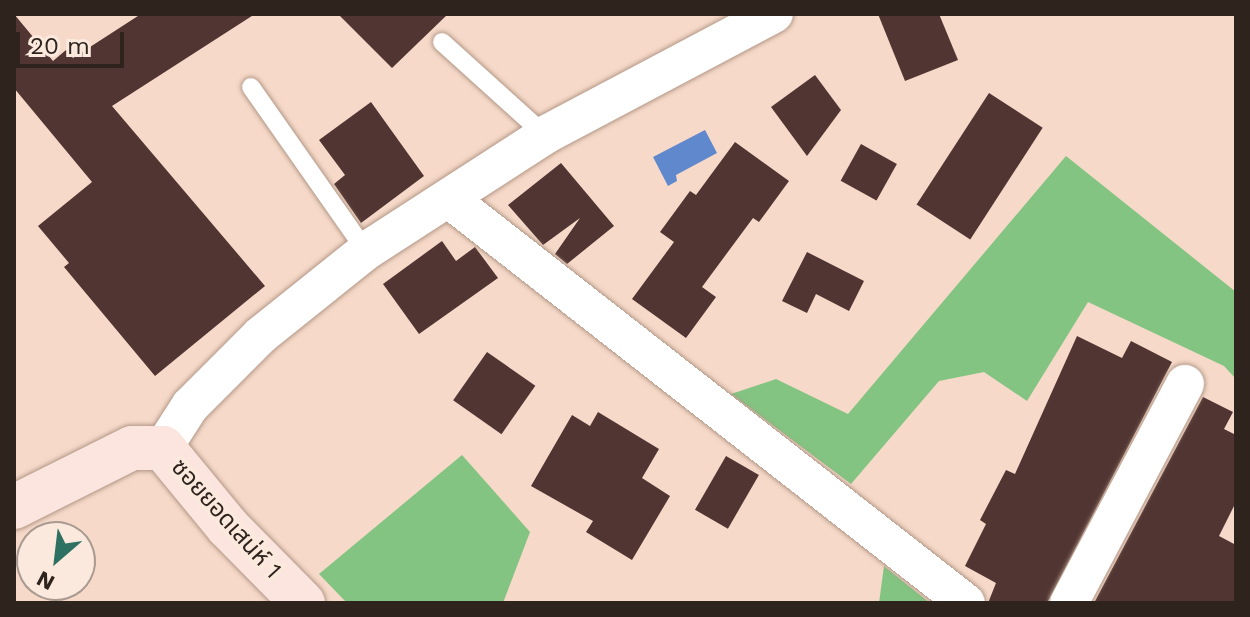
<!DOCTYPE html>
<meta charset="utf-8">
<style>
body{margin:0}
#map{position:relative;width:1250px;height:617px;overflow:hidden;background:#f6d9c8;font-family:"Work Sans","Noto Sans Thai",sans-serif}
div>[style]{position:absolute}
[style*='--x']{left:calc(var(--x)*1px);top:calc(var(--y)*1px);width:calc(var(--w)*1px);rotate:calc(var(--a)*1deg)}
.forest>*{inset:0;background:#83c482}
.water>*{inset:0;background:#5f88cd}
.building>*{inset:0;background:#503532;transform-origin:0 0}
.roads{filter:drop-shadow(0 0 2px #b29787) drop-shadow(0 0 2px #b29787)}
.lane>*{height:18px;margin:-9px;padding:0 9px;transform-origin:9px;border-radius:9px;background:#fff}
.street>*{height:38px;margin:-19px;padding:0 19px;transform-origin:19px;border-radius:19px;background:#fff}
.secondary>*{height:44px;margin:-22px;padding:0 22px;transform-origin:22px;border-radius:22px;background:#fbe5de}
span{translate:-50% -50%;white-space:nowrap;text-align:center;line-height:1.15;-webkit-text-stroke:8px #fbe9de;paint-order:stroke}
.street-label{font-size:24px;color:#2e231d}
.frame{position:absolute;inset:0;border:16px solid #2e231d;pointer-events:none}
.north{position:absolute;left:16px;top:521px;width:80px;height:80px;box-sizing:border-box;background:#fbe9de;border:2px solid #a99a91;border-radius:50%;rotate:208deg;font-size:22px;font-weight:700;line-height:32px;text-align:center;color:#2e231d}
.north::after{content:'';display:block;margin:auto;width:28px;height:36px;background:#2e7061;clip-path:polygon(50% 0,100% 100%,50% 72%,0 100%)}
.scale{position:absolute;left:16px;top:32px;width:108px;height:36px;box-sizing:border-box;border:4px solid #2e231d;border-top:0;padding-left:10px;font-size:24px;line-height:28px;white-space:nowrap;color:#2e231d;-webkit-text-stroke:6px #fbe9de;paint-order:stroke}
</style>
<div id="map">
<div class="forest">
<i style="clip-path:polygon(1066px 156px,1236px 292px,1236px 379px,1224px 366px,1088px 302px,1027px 401px,984px 372px,939px 381px,851px 484px,731px 394px,776px 379px,848px 414px)"></i>
<i style="clip-path:polygon(462px 455px,530px 532px,503px 603px,347px 603px,319px 574px)"></i>
<i style="clip-path:polygon(884px 566px,930px 603px,879px 603px)"></i>
</div>
<div class="water">
<i style="clip-path:polygon(705px 130px,717px 153px,676px 175px,677px 181px,668px 186px,653px 157px)"></i>
</div>
<div class="building">
<i style="clip-path:polygon(14px 14px,53px 61px,66px 50px,73px 58px,141px 14px,255px 14px,112px 106px,265px 286px,155px 376px,64px 267px,69px 263px,38px 226px,92px 182px,14px 88px)"></i>
<i style="clip-path:polygon(338px 14px,448px 14px,392px 68px)"></i>
<i style="clip-path:polygon(878px 14px,939px 14px,958px 60px,905px 81px)"></i>
<i style="clip-path:polygon(815px 75px,841px 110px,807px 156px,771px 107px)"></i>
<i style="left:989px;top:93px;width:64px;height:133px;rotate:33deg"></i>
<i style="clip-path:polygon(371px 102px,424px 176px,361px 223px,334px 184px,345px 175px,319px 140px)"></i>
<i style="clip-path:polygon(735px 142px,789px 181px,759px 222px,753px 218px,702px 287px,716px 297px,686px 338px,632px 299px,674px 242px,660px 232px,690px 191px,696px 195px)"></i>
<i style="left:861px;top:144px;width:41px;height:42px;rotate:29deg"></i>
<i style="clip-path:polygon(561px 163px,614px 226px,567px 264px,555px 254px,580px 218px,543px 245px,508px 205px)"></i>
<i style="clip-path:polygon(442px 241px,456px 261px,475px 247px,498px 278px,419px 334px,383px 284px)"></i>
<i style="clip-path:polygon(807px 252px,864px 281px,849px 311px,816px 294px,807px 313px,782px 301px)"></i>
<i style="clip-path:polygon(1077px 336px,1122px 358px,1131px 341px,1172px 362px,1047px 603px,988px 603px,996px 583px,965px 566px,986px 524px,980px 520px,1006px 470px,1015px 474px)"></i>
<i style="left:487px;top:352px;width:59px;height:59px;rotate:35deg"></i>
<i style="clip-path:polygon(1203px 397px,1233px 412px,1224px 429px,1236px 435px,1236px 502px,1219px 536px,1236px 545px,1236px 603px,1094px 603px)"></i>
<i style="clip-path:polygon(598px 412px,659px 449px,642px 478px,670px 496px,632px 560px,586px 532px,593px 521px,531px 486px,572px 415px,590px 426px)"></i>
<i style="left:726px;top:456px;width:38px;height:62px;rotate:30deg"></i>
</div>
<div class="roads">
<div class="lane">
<i style="--x:442;--y:42;--w:139;--a:42.1"></i>
<i style="--x:251;--y:87;--w:200;--a:55"></i>
</div>
<div class="street">
<i style="--x:449;--y:199;--w:656;--a:38.01"></i>
<i style="--x:163;--y:448;--w:50;--a:-57.3"></i>
<i style="--x:190;--y:406;--w:100;--a:-45"></i>
<i style="--x:261;--y:335;--w:134;--a:-38.7"></i>
<i style="--x:366;--y:251;--w:213;--a:-32.9"></i>
<i style="--x:545;--y:135;--w:259;--a:-27.9"></i>
<i style="--x:1069;--y:603;--w:248;--a:-62.1"></i>
</div>
<div class="secondary">
<i style="--x:14;--y:507;--w:132;--a:-26.6"></i>
<i style="--x:132;--y:448;--w:31;--a:0"></i>
<i style="--x:163;--y:448;--w:102;--a:50.6"></i>
<i style="--x:228;--y:527;--w:107;--a:45.4"></i>
</div>
</div>
<div class="street-label">
<span style="left:226px;top:519px;rotate:48deg">ซอยยอดเสน่ห์ 1</span>
</div>
<div class="frame"></div>
<div class="north">N</div>
<div class="scale">20 m</div>
</div>
